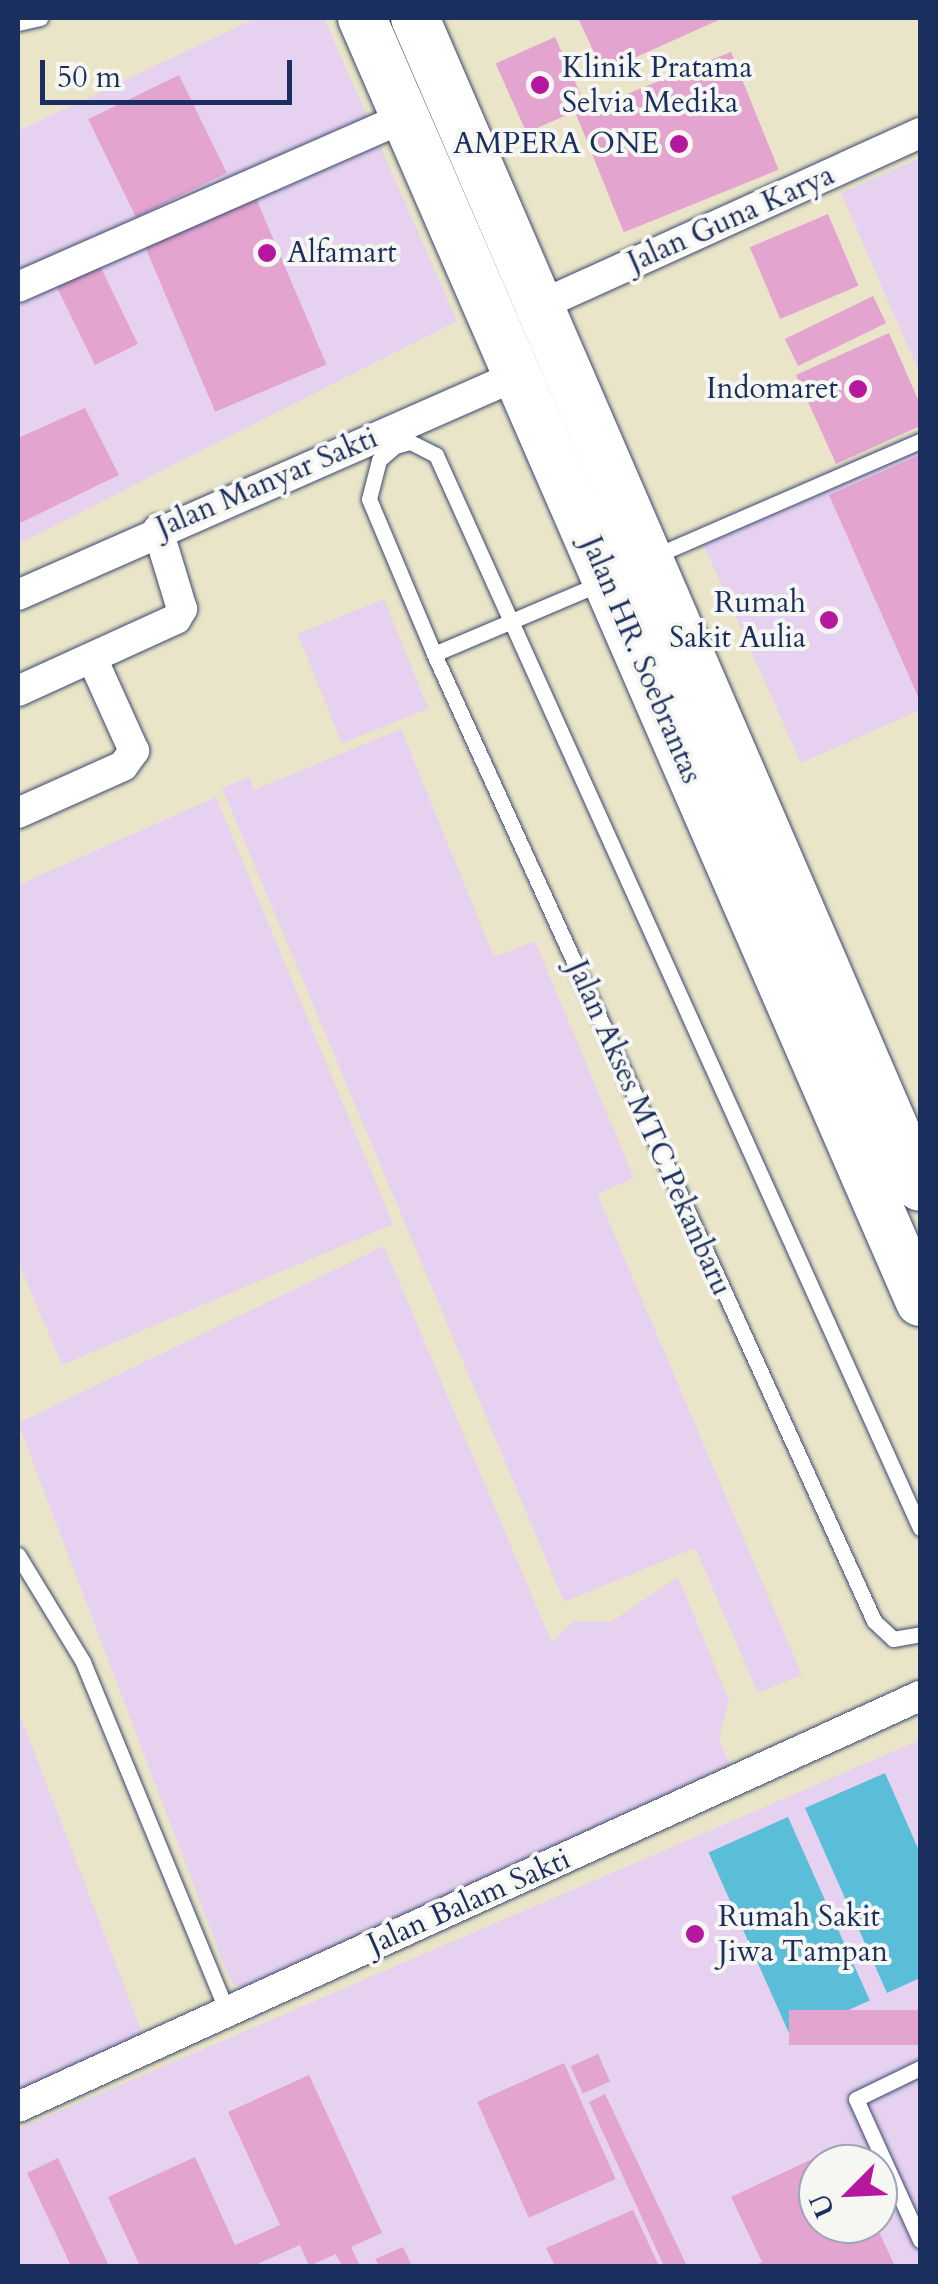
<!DOCTYPE html>
<style>
body{margin:0}
#map{position:relative;width:938px;height:2284px;overflow:hidden;background:#eae5c9;font-family:Cardo,serif}
div>[style]{position:absolute}
[style*='--x']{left:calc(var(--x)*1px);top:calc(var(--y)*1px);width:calc(var(--w)*1px);rotate:calc(var(--a)*1deg)}
.built>*{inset:0;background:#e6d2f0;transform-origin:0 0}
.water>*{inset:0;background:#5abed8;transform-origin:0 0}
.building>*{inset:0;background:#e3a4d0;transform-origin:0 0}
.roads{filter:drop-shadow(0 0 2px #3a4a6e) drop-shadow(0 0 2px #3a4a6e)}
.lane>*{height:15px;margin:-7.5px;padding:0 7.5px;transform-origin:7.5px;border-radius:7.5px;background:#fff}
.street>*{height:30px;margin:-15px;padding:0 15px;transform-origin:15px;border-radius:15px;background:#fff}
.primary>*{height:48px;margin:-24px;padding:0 24px;transform-origin:24px;border-radius:24px;background:#fff}
.dots>*{width:28px;height:28px;translate:-50% -50%;box-sizing:border-box;border:5px solid #f6f6f2;border-radius:50%}
span{translate:-50% -50%;white-space:nowrap;text-align:center;line-height:1.15;-webkit-text-stroke:8px #f6f6f2;paint-order:stroke}
.poi-label{font-size:30px;color:#1b2f5e}
.left{translate:0 -50%;text-align:left}
.right{translate:-100% -50%;text-align:right}
.street-label{font-size:30px;color:#1b2f5e}
.frame{position:absolute;inset:0;border:20px solid #1b2f5e;pointer-events:none}
.north{position:absolute;left:798px;top:2144px;width:100px;height:100px;box-sizing:border-box;background:#f6f6f2;border:2px solid #9ea6b7;border-radius:50%;rotate:246deg;font-size:28px;font-weight:700;line-height:40px;text-align:center;color:#1b2f5e}
.north::after{content:'';display:block;margin:auto;width:35px;height:45px;background:#b5179e;clip-path:polygon(50% 0,100% 100%,50% 72%,0 100%)}
.scale{position:absolute;left:40px;top:60px;width:252px;height:45px;box-sizing:border-box;border:5px solid #1b2f5e;border-top:0;padding-left:12px;font-size:30px;line-height:35px;white-space:nowrap;color:#1b2f5e;-webkit-text-stroke:8px #f6f6f2;paint-order:stroke}
</style>
<div id="map">
<div class="built">
<i style="clip-path:polygon(256px 18px,324px 18px,457px 321px,18px 544px,18px 131px)"></i>
<i style="clip-path:polygon(920px 158px,920px 374px,841px 193px)"></i>
<i style="clip-path:polygon(920px 431px,920px 710px,801px 763px,697px 530px)"></i>
<i style="left:384px;top:599px;width:118px;height:93px;rotate:68deg"></i>
<i style="clip-path:polygon(401px 729px,494px 957px,535px 941px,634px 1178px,597px 1194px,802px 1675px,758px 1693px,695px 1548px,564px 1602px,222px 788px,249px 777px,254px 790px)"></i>
<i style="clip-path:polygon(216px 797px,393px 1224px,62px 1365px,18px 1261px,18px 885px)"></i>
<i style="clip-path:polygon(384px 1246px,552px 1643px,573px 1621px,611px 1622px,678px 1577px,729px 1700px,719px 1739px,731px 1768px,246px 1988px,234px 1985px,226px 1970px,18px 1423px)"></i>
<i style="clip-path:polygon(18px 1710px,144px 2037px,18px 2093px)"></i>
<i style="clip-path:polygon(evenodd,920px 1740px,920px 2266px,19px 2266px,18px 2129px,920px 1740px,818px 2164px,878px 2164px,878px 2224px,818px 2224px,818px 2164px)"></i>
</div>
<div class="water">
<i style="clip-path:polygon(885px 1773px,920px 1853px,920px 1978px,887px 1993px,805px 1808px)"></i>
<i style="left:788px;top:1817px;width:201px;height:87px;rotate:66deg"></i>
</div>
<div class="building">
<i style="clip-path:polygon(578px 18px,723px 18px,603px 72px)"></i>
<i style="left:555px;top:37px;width:76px;height:65px;rotate:66deg"></i>
<i style="left:731px;top:52px;width:127px;height:167px;rotate:68deg"></i>
<i style="left:179px;top:75px;width:109px;height:101px;rotate:64deg"></i>
<i style="left:255px;top:196px;width:183px;height:121px;rotate:67deg"></i>
<i style="left:828px;top:214px;width:78px;height:85px;rotate:67deg"></i>
<i style="left:99px;top:264px;width:89px;height:48px;rotate:64deg"></i>
<i style="left:873px;top:296px;width:30px;height:98px;rotate:64deg"></i>
<i style="clip-path:polygon(889px 333px,920px 404px,920px 426px,836px 464px,796px 375px)"></i>
<i style="clip-path:polygon(85px 408px,119px 475px,18px 524px,18px 438px)"></i>
<i style="clip-path:polygon(920px 455px,920px 701px,829px 495px)"></i>
<i style="left:920px;top:2010px;width:35px;height:131px;rotate:90deg"></i>
<i style="left:598px;top:2054px;width:30px;height:30px;rotate:66deg"></i>
<i style="left:564px;top:2063px;width:127px;height:95px;rotate:66deg"></i>
<i style="clip-path:polygon(309px 2075px,382px 2233px,351px 2247px,360px 2266px,342px 2266px,336px 2254px,309px 2266px,300px 2245px,253px 2266px,140px 2266px,108px 2197px,195px 2157px,235px 2245px,280px 2225px,228px 2112px)"></i>
<i style="clip-path:polygon(605px 2094px,687px 2266px,664px 2266px,589px 2102px)"></i>
<i style="clip-path:polygon(838px 2147px,846px 2164px,818px 2164px,818px 2224px,875px 2224px,895px 2266px,753px 2266px,762px 2262px,731px 2197px)"></i>
<i style="clip-path:polygon(58px 2158px,109px 2266px,71px 2266px,27px 2173px)"></i>
<i style="clip-path:polygon(633px 2210px,659px 2266px,555px 2266px,546px 2248px)"></i>
<i style="clip-path:polygon(403px 2247px,412px 2266px,379px 2266px,375px 2259px)"></i>
</div>
<div class="roads">
<div class="lane">
<i style="--x:18;--y:23;--w:23;--a:-13"></i>
<i style="--x:655;--y:556;--w:289;--a:-23.5"></i>
<i style="--x:434;--y:654;--w:181;--a:-23"></i>
<i style="--x:920;--y:1528;--w:1177;--a:-114.28"></i>
<i style="--x:436;--y:455;--w:29;--a:-153"></i>
<i style="--x:410;--y:442;--w:16;--a:165"></i>
<i style="--x:395;--y:446;--w:21;--a:139"></i>
<i style="--x:379;--y:460;--w:40;--a:104.4"></i>
<i style="--x:369;--y:499;--w:168;--a:67.2"></i>
<i style="--x:434;--y:654;--w:1062;--a:65.53"></i>
<i style="--x:874;--y:1621;--w:26;--a:43"></i>
<i style="--x:893;--y:1639;--w:27;--a:-10"></i>
<i style="--x:18;--y:1555;--w:125;--a:58.7"></i>
<i style="--x:83;--y:1662;--w:378;--a:67.6"></i>
<i style="--x:920;--y:2068;--w:71;--a:154.2"></i>
<i style="--x:856;--y:2099;--w:155;--a:65.6"></i>
</div>
<div class="street">
<i style="--x:18;--y:287;--w:423;--a:-23.7"></i>
<i style="--x:541;--y:305;--w:416;--a:-24.4"></i>
<i style="--x:18;--y:595;--w:546;--a:-23.75"></i>
<i style="--x:18;--y:691;--w:174;--a:-24.5"></i>
<i style="--x:176;--y:619;--w:12;--a:-59"></i>
<i style="--x:182;--y:609;--w:83;--a:-106.9"></i>
<i style="--x:18;--y:813;--w:115;--a:-24.1"></i>
<i style="--x:123;--y:766;--w:19;--a:-54"></i>
<i style="--x:134;--y:751;--w:100;--a:-114.3"></i>
<i style="--x:18;--y:2107;--w:991;--a:-24.5"></i>
</div>
<div class="primary">
<i style="--x:362;--y:18;--w:1400;--a:66.51"></i>
<i style="--x:415;--y:18;--w:1273;--a:66.64"></i>
</div>
</div>
<div class="dots">
<i style="left:540px;top:85px;background:#b5179e"></i>
<i style="left:679px;top:144px;background:#b5179e"></i>
<i style="left:267px;top:253px;background:#b5179e"></i>
<i style="left:858px;top:389px;background:#b5179e"></i>
<i style="left:829px;top:620px;background:#b5179e"></i>
<i style="left:695px;top:1934px;background:#b5179e"></i>
</div>
<div class="poi-label">
<span class="left" style="left:562px;top:85px">Klinik Pratama<br>Selvia Medika</span>
<span class="right" style="left:659px;top:144px">AMPERA ONE</span>
<span class="left" style="left:287px;top:253px">Alfamart</span>
<span class="right" style="left:838px;top:389px">Indomaret</span>
<span class="right" style="left:806px;top:620px">Rumah<br>Sakit Aulia</span>
<span class="left" style="left:718px;top:1934px">Rumah Sakit<br>Jiwa Tampan</span>
</div>
<div class="street-label">
<span style="left:731px;top:219px;rotate:-24deg">Jalan Guna Karya</span>
<span style="left:267px;top:483px;rotate:-23deg">Jalan Manyar Sakti</span>
<span style="left:641px;top:660px;rotate:67deg">Jalan HR. Soebrantas</span>
<span style="left:649px;top:1128px;rotate:66deg">Jalan Akses MTC Pekanbaru</span>
<span style="left:469px;top:1902px;rotate:-24deg">Jalan Balam Sakti</span>
</div>
<div class="frame"></div>
<div class="north">U</div>
<div class="scale">50 m</div>
</div>
